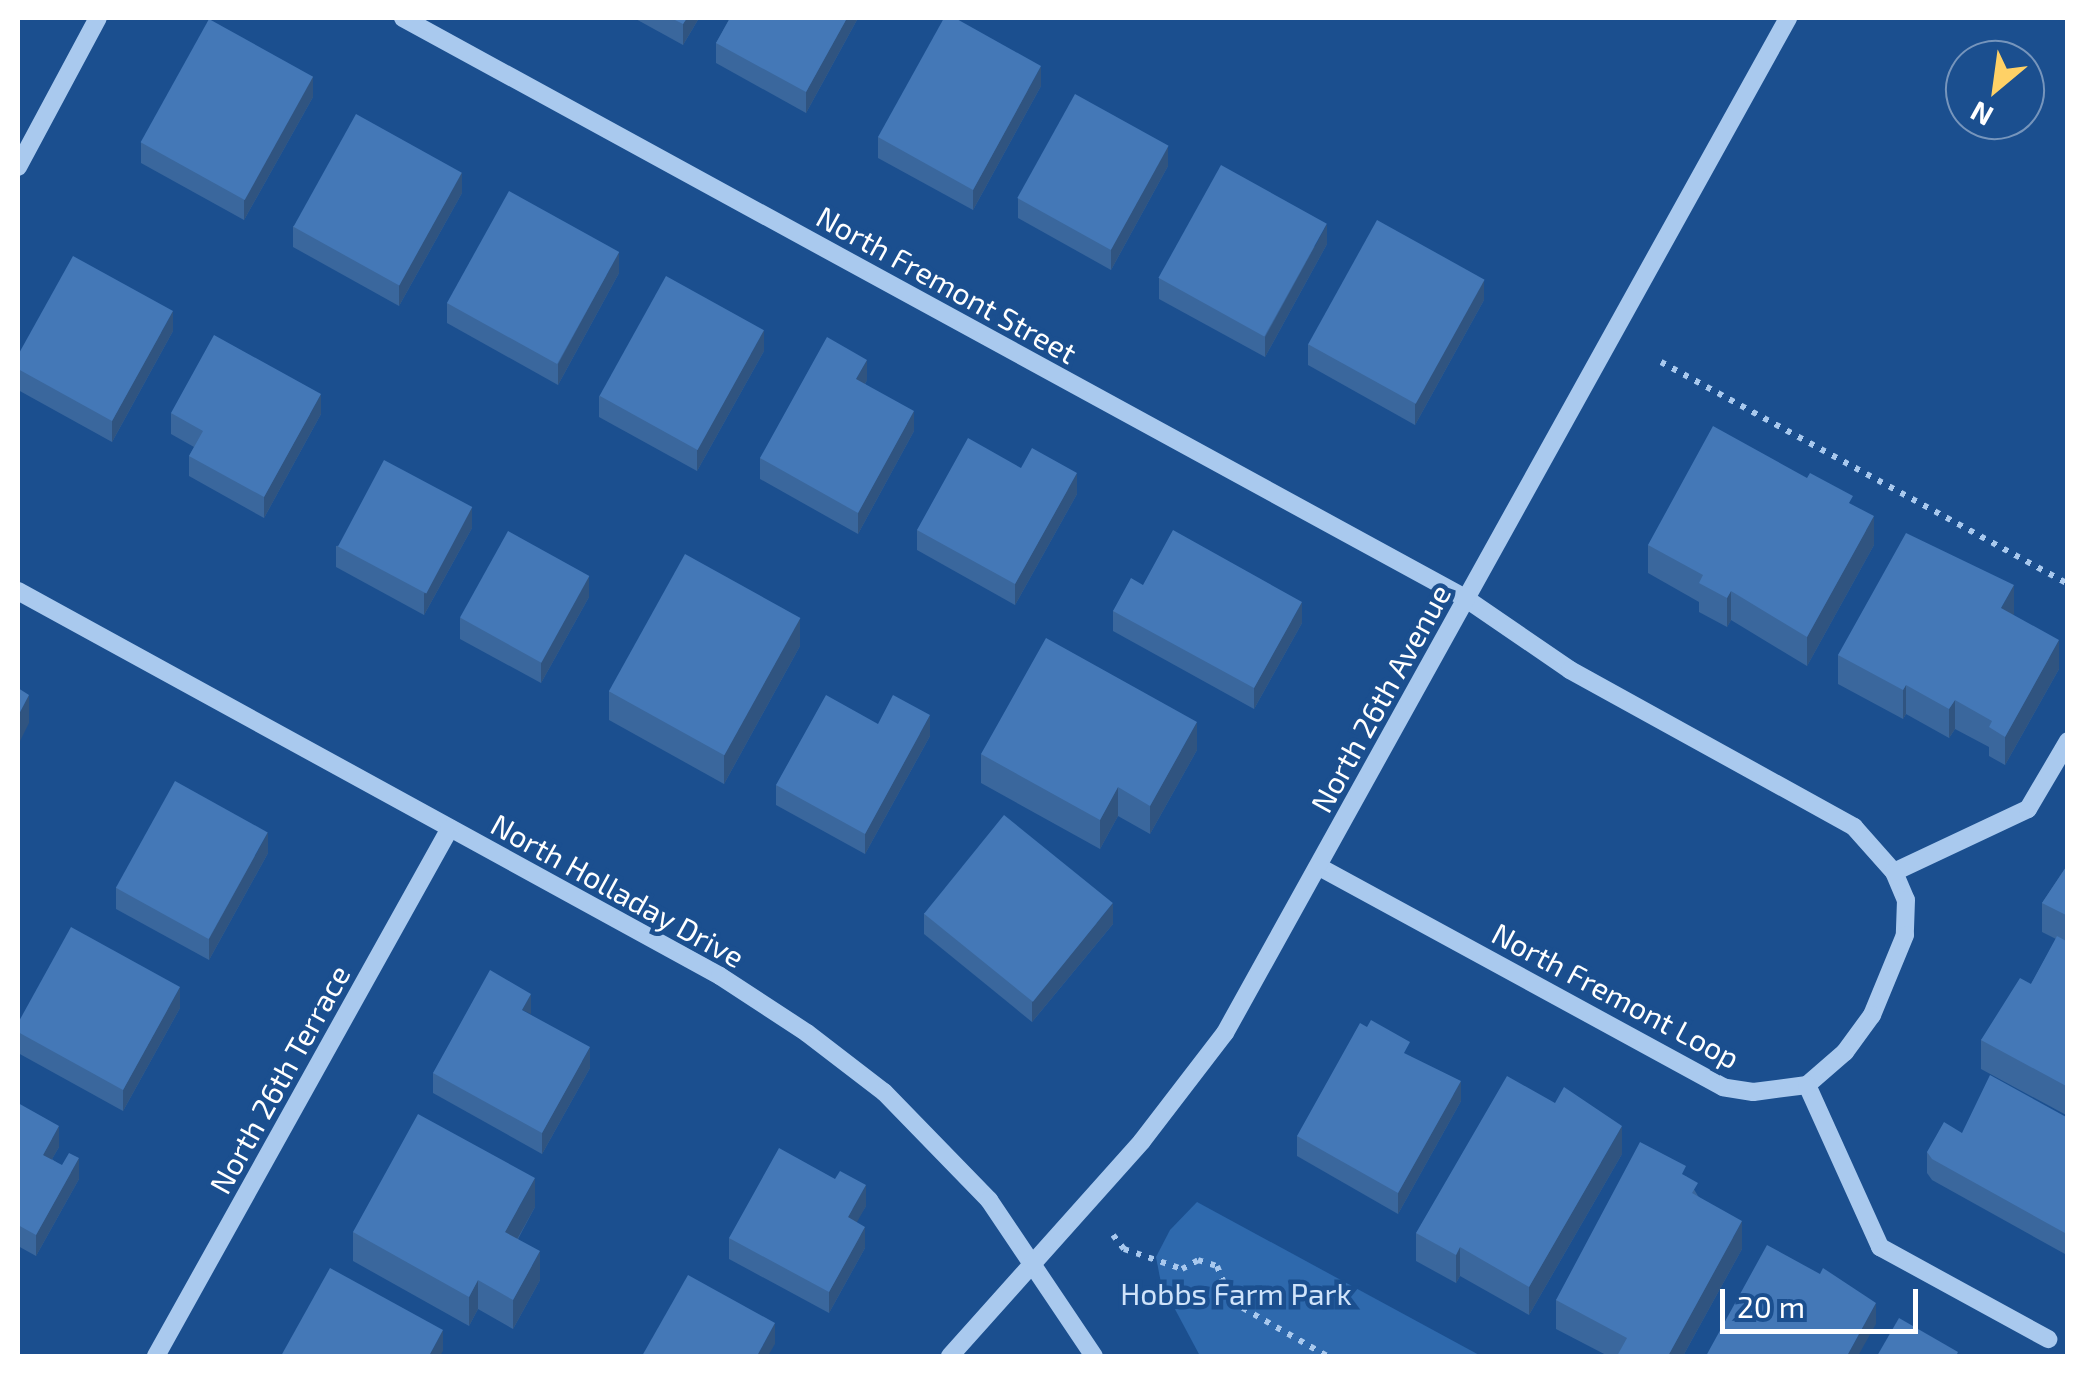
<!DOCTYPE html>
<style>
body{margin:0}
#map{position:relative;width:2085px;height:1374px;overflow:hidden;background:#1b4f8f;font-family:"Exo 2",sans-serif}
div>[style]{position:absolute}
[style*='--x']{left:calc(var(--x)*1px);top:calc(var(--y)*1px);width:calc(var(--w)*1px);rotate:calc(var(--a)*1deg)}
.green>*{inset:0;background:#2e69ad}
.path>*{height:6px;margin-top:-3px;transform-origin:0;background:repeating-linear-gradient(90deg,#a9c9ee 0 5px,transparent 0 13px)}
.minor>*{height:18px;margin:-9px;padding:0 9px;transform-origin:9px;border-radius:9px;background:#a9c9ee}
.wall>*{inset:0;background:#3a679d}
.shaded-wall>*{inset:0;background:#305480}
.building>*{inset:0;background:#4478b7;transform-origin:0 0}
span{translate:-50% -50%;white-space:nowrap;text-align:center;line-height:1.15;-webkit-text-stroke:9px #1b4f8f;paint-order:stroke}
.street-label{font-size:30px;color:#fff}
.park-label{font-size:30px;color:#cfe3fa}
.frame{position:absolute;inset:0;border:20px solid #fff;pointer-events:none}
.north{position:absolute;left:1945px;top:40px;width:100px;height:100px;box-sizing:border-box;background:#1b4f8f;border:2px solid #7695bc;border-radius:50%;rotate:209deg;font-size:28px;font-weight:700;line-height:40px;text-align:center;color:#fff}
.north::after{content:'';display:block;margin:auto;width:35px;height:45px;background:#ffd166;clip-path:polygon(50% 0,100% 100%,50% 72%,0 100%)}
.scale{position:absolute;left:1720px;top:1289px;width:198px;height:45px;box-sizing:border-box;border:5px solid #fff;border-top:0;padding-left:12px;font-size:30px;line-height:35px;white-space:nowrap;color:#fff;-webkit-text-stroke:8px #1b4f8f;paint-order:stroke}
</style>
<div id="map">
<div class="green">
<i style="clip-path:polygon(1197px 1202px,1481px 1356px,1200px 1356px,1161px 1283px,1156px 1257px,1170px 1230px)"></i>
</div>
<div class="path">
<i style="--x:1661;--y:362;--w:464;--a:28.6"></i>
<i style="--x:1113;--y:1235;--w:18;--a:52"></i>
<i style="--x:1124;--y:1249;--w:61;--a:19"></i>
<i style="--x:1182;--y:1269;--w:18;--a:-29"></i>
<i style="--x:1198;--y:1260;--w:20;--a:18"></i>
<i style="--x:1217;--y:1266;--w:18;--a:68"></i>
<i style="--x:1224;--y:1283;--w:13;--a:108"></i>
<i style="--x:1220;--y:1295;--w:123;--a:29.7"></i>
</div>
<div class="minor">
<i style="--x:403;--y:18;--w:1210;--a:28.64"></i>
<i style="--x:1465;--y:598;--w:127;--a:34.4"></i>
<i style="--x:1570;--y:670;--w:325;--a:28.9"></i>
<i style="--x:1854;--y:827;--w:60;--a:48.4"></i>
<i style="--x:1894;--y:872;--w:30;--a:67"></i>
<i style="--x:1906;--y:900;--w:35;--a:92"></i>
<i style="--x:1905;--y:935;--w:87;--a:112.4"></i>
<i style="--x:1872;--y:1015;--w:46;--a:126.1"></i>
<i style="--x:1845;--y:1052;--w:50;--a:139"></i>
<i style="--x:1807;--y:1085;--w:54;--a:172.6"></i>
<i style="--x:1753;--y:1092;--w:30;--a:-171"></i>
<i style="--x:1723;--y:1087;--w:460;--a:-151.4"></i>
<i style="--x:18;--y:167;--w:169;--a:-61.8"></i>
<i style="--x:18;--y:591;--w:801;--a:28.74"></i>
<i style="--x:720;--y:976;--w:104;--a:33.2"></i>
<i style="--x:807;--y:1033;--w:97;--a:37.5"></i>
<i style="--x:884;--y:1092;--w:151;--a:45.8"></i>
<i style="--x:989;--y:1200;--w:188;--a:56.1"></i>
<i style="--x:1894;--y:872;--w:148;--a:-25.2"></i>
<i style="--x:2028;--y:809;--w:79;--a:-59.5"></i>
<i style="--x:1807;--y:1085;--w:178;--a:65.7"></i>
<i style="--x:1880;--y:1247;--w:192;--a:28.7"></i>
<i style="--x:156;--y:1356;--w:604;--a:-60.89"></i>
<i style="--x:950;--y:1356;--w:288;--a:-48.2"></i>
<i style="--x:1142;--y:1141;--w:136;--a:-52.5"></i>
<i style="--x:1225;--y:1033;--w:1161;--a:-60.98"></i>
</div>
<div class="wall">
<i style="clip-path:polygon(634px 18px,699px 18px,683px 45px)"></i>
<i style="clip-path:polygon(730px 18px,858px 18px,806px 113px,716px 63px,716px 43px)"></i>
<i style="clip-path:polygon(1041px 86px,973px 210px,878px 158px,878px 137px)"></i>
<i style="clip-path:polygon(313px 97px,244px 220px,141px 163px,141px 142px)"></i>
<i style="clip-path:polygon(1168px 166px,1111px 270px,1018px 218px,1018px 198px)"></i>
<i style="clip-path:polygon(462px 193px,399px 306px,293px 247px,293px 226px)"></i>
<i style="clip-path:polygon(1327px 244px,1265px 357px,1159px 299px,1159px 278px)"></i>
<i style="clip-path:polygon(619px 273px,558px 385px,447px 323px,447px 303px)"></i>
<i style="clip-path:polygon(1484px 300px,1415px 425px,1308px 365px,1308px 344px)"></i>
<i style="clip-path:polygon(173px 331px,112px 442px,18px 390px,18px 355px)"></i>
<i style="clip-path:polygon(764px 351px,697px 471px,599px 417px,599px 396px)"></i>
<i style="clip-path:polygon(867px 380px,865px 384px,914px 431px,858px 534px,760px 479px,760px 458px)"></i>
<i style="clip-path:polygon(171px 413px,321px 414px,264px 518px,189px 476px,189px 456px,194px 447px,171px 434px)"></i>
<i style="clip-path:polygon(1021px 468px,1077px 494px,1015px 605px,917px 550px,917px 530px)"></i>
<i style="clip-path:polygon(1853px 505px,1874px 545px,1807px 666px,1731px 620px,1727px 627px,1699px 612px,1699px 602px,1648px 573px,1648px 545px)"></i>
<i style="clip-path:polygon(472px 528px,424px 615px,336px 567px,336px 546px)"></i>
<i style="clip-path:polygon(1143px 585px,1302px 623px,1254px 709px,1113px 631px,1113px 611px)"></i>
<i style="clip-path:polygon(589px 597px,541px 683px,460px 639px,460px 618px)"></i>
<i style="clip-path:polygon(2013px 615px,2059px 669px,2005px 765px,1989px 756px,1989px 747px,1955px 729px,1949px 738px,1906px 714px,1903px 719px,1838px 684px,1838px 655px)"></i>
<i style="clip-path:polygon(800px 646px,724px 784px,609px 720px,609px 691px)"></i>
<i style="clip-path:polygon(878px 724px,930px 736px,865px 854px,776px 805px,776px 785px)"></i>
<i style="clip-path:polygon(1197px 750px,1150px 834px,1118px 816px,1100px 849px,981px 783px,981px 754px)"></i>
<i style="clip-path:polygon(268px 853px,209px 960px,116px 909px,116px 888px)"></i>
<i style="clip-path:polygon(2068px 864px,2068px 1116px,1981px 1069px,1981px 1040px,2031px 984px,2056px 939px,2042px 932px,2042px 903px)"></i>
<i style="clip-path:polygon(924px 913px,1113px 924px,1032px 1022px,924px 934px)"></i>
<i style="clip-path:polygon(180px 1008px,123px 1111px,18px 1053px,18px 1023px)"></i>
<i style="clip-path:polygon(531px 1015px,590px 1068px,542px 1154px,433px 1093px,433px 1073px)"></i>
<i style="clip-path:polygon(1410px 1056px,1461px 1101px,1398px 1214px,1297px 1156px,1297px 1136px)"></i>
<i style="clip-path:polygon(18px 1103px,59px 1147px,52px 1159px,79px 1179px,36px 1256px,18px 1246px)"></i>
<i style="clip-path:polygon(2068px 1118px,2068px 1248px,2065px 1254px,1932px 1180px,1927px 1173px,1927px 1152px,1962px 1133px)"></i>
<i style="clip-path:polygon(1622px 1154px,1529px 1315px,1460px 1276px,1456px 1283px,1416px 1261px,1416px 1233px)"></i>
<i style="clip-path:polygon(1686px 1176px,1698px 1196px,1742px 1249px,1683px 1356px,1608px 1356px,1556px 1329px,1556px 1300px)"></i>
<i style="clip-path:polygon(866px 1206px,856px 1222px,865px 1248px,829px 1313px,729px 1259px,729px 1238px)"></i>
<i style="clip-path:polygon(535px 1207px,518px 1239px,540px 1280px,513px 1329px,478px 1309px,469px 1326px,353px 1261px,353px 1232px)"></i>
</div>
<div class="shaded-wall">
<i style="clip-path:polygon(687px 18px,699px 18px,683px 45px,683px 24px)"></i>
<i style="clip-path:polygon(847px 18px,858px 18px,806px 113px,806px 92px)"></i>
<i style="clip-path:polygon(1041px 66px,1041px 86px,973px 210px,973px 190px)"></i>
<i style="clip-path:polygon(313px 76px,313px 97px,244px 220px,244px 199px)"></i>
<i style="clip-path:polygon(1168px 146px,1168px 166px,1111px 270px,1111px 249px)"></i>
<i style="clip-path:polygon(462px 172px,462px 193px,399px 306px,399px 285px)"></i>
<i style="clip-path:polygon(1327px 224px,1327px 244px,1265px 357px,1265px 337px)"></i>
<i style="clip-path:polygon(619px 252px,619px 273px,558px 385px,558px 364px)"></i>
<i style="clip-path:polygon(1484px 280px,1484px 300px,1415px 425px,1415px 404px)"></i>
<i style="clip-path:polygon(173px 311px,173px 331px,112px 442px,112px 421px)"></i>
<i style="clip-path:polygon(764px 330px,764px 351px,697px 471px,697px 450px)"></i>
<i style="clip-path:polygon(867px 360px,867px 380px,856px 399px,856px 379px)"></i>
<i style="clip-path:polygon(321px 394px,321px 414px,264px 518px,264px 497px)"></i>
<i style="clip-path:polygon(914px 411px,914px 431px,858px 534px,858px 513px)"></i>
<i style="clip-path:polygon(1077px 473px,1077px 494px,1015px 605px,1015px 584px)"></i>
<i style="clip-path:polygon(472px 507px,472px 528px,424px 615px,424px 594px)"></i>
<i style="clip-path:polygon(1874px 516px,1874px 545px,1807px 666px,1807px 637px)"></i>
<i style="clip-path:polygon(589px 576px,589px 597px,541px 683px,541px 662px)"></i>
<i style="clip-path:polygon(2014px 585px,2014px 614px,2001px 637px,2001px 608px)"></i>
<i style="clip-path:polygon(1731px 591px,1731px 620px,1727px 627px,1727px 598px)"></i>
<i style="clip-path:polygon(1302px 602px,1302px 623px,1254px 709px,1254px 688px)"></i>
<i style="clip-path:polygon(800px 618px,800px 646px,724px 784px,724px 755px)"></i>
<i style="clip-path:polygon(2059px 640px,2059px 669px,2005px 765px,2005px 737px)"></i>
<i style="clip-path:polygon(1906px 685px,1906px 714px,1903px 719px,1903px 690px)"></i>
<i style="clip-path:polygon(29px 695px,29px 723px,18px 745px,18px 716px)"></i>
<i style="clip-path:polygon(1955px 700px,1955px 729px,1949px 738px,1949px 709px)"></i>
<i style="clip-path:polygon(930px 715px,930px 736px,865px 854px,865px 834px)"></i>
<i style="clip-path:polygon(1197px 722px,1197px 750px,1150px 834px,1150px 806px)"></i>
<i style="clip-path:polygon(1118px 787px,1118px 816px,1100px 849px,1100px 820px)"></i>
<i style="clip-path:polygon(268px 832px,268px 853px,209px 960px,209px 939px)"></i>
<i style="clip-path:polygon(1113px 903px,1113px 924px,1032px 1022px,1032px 1002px)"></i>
<i style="clip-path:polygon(180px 987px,180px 1008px,123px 1111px,123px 1090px)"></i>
<i style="clip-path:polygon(531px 994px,531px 1014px,522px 1010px)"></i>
<i style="clip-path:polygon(590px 1047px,590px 1068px,542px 1154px,542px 1133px)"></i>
<i style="clip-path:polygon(1461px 1081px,1461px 1101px,1398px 1214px,1398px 1193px)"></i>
<i style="clip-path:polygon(59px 1126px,59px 1147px,43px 1175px,43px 1155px)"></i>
<i style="clip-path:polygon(1622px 1126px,1622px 1154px,1529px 1315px,1529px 1287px)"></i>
<i style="clip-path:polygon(79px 1158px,79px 1179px,36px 1256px,36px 1235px)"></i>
<i style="clip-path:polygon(535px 1178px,535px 1207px,505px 1261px,505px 1232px)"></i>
<i style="clip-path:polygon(866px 1185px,866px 1206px,848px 1238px,848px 1217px)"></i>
<i style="clip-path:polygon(1742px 1221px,1742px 1249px,1683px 1356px,1668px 1356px)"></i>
<i style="clip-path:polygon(865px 1227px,865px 1248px,829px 1313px,829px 1292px)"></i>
<i style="clip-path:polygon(2068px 1228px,2068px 1248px,2065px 1254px,2065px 1233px)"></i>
<i style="clip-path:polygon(1460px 1247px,1460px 1276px,1456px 1283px,1456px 1255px)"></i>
<i style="clip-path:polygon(540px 1251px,540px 1280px,513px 1329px,513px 1300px)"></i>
<i style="clip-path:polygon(478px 1280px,478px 1309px,469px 1326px,469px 1297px)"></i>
<i style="clip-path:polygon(1876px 1303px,1876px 1324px,1858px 1356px,1847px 1356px)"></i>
<i style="clip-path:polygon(775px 1323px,775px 1344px,768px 1356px,757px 1356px)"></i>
<i style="clip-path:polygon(443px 1330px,443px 1351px,440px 1356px,429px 1356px)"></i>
</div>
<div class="building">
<i style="clip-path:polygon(671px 18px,687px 18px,683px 24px)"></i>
<i style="clip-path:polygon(730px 18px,847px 18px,806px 92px,716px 43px)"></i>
<i style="clip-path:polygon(944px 18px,955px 18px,1041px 66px,973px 190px,878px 137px)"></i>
<i style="left:209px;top:19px;width:119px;height:141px;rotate:29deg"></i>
<i style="left:1075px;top:94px;width:107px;height:119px;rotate:29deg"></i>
<i style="left:356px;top:114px;width:121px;height:129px;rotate:29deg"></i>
<i style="left:1221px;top:165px;width:121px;height:129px;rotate:29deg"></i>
<i style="left:509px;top:191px;width:126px;height:128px;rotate:29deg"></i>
<i style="left:1377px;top:220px;width:123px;height:142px;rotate:29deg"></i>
<i style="clip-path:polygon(73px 256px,173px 311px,112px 421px,18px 369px,18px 355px)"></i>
<i style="left:666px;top:276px;width:112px;height:137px;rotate:29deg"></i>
<i style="clip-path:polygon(214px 335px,321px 394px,264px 497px,189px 456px,203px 431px,171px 413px)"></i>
<i style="clip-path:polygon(827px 337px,867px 360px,856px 379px,914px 411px,858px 513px,760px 458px)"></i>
<i style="clip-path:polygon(1713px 426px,1807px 478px,1810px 473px,1853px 496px,1849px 503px,1874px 516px,1807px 637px,1731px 591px,1727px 598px,1699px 583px,1703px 575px,1648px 545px)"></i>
<i style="clip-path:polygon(968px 438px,1021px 468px,1032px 448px,1077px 473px,1015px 584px,917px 530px)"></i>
<i style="left:384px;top:460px;width:100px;height:98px;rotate:28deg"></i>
<i style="clip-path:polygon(1173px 530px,1302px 602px,1254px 688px,1113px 611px,1131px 578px,1143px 585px)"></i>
<i style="left:508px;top:531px;width:93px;height:99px;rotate:29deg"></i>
<i style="clip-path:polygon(1906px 533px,2014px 585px,2001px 608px,2059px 640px,2005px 737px,1989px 727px,1992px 721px,1955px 700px,1949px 709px,1906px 685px,1903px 690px,1838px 655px)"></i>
<i style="left:685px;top:554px;width:132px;height:157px;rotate:29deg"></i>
<i style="clip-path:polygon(1046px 638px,1197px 722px,1150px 806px,1118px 787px,1100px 820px,981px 754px)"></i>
<i style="clip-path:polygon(18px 688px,29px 695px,18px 716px)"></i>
<i style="clip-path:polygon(826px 695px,878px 724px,893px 695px,930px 715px,865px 834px,776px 785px)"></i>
<i style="left:175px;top:781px;width:106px;height:122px;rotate:29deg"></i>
<i style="left:1004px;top:815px;width:140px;height:127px;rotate:39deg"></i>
<i style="clip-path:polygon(2068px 864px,2068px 916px,2042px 903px)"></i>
<i style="clip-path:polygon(71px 927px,180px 987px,123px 1090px,18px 1032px,18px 1023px)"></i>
<i style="clip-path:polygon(2057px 936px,2068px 942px,2068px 1087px,1981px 1040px,2020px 978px,2031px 984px)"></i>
<i style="clip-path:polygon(490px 970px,531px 994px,522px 1010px,590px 1047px,542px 1133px,433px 1073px)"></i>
<i style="clip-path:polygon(1371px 1020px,1410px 1042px,1404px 1053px,1461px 1081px,1398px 1193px,1297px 1136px,1360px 1023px,1367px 1027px)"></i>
<i style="clip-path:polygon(1990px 1075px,2068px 1118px,2068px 1228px,2065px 1233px,1932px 1159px,1927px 1152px,1944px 1122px,1962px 1133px)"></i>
<i style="clip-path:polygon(1507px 1076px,1555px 1103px,1564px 1087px,1622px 1126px,1529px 1287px,1460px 1247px,1456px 1255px,1416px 1233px)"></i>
<i style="clip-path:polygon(18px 1103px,59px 1126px,43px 1155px,62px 1165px,69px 1153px,79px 1158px,36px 1235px,18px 1225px)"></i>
<i style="clip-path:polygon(418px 1114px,535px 1178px,505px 1232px,540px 1251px,513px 1300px,478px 1280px,469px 1297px,353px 1232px)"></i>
<i style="clip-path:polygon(1640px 1142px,1686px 1166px,1682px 1174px,1698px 1183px,1692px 1193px,1742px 1221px,1668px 1356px,1617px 1356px,1627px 1338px,1556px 1300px)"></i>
<i style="clip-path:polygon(779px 1148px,835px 1179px,840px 1171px,866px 1185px,848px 1217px,865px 1227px,829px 1292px,729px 1238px)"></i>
<i style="clip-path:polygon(1767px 1245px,1820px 1274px,1823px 1268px,1876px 1303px,1847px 1356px,1706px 1356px)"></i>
<i style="clip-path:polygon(330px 1268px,443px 1330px,429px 1356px,281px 1356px)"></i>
<i style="clip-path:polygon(688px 1275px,775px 1323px,757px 1356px,642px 1356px)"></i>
<i style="clip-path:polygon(1899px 1318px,1958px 1352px,1956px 1356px,1877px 1356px)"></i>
</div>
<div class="street-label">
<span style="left:947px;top:284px;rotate:29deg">North Fremont Street</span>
<span style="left:1380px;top:698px;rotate:-61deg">North 26th Avenue</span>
<span style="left:618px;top:890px;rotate:29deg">North Holladay Drive</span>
<span style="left:1616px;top:995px;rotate:28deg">North Fremont Loop</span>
<span style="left:279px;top:1079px;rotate:-61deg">North 26th Terrace</span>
</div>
<div class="park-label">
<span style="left:1236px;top:1293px">Hobbs Farm Park</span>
</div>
<div class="frame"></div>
<div class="north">N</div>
<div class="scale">20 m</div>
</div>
